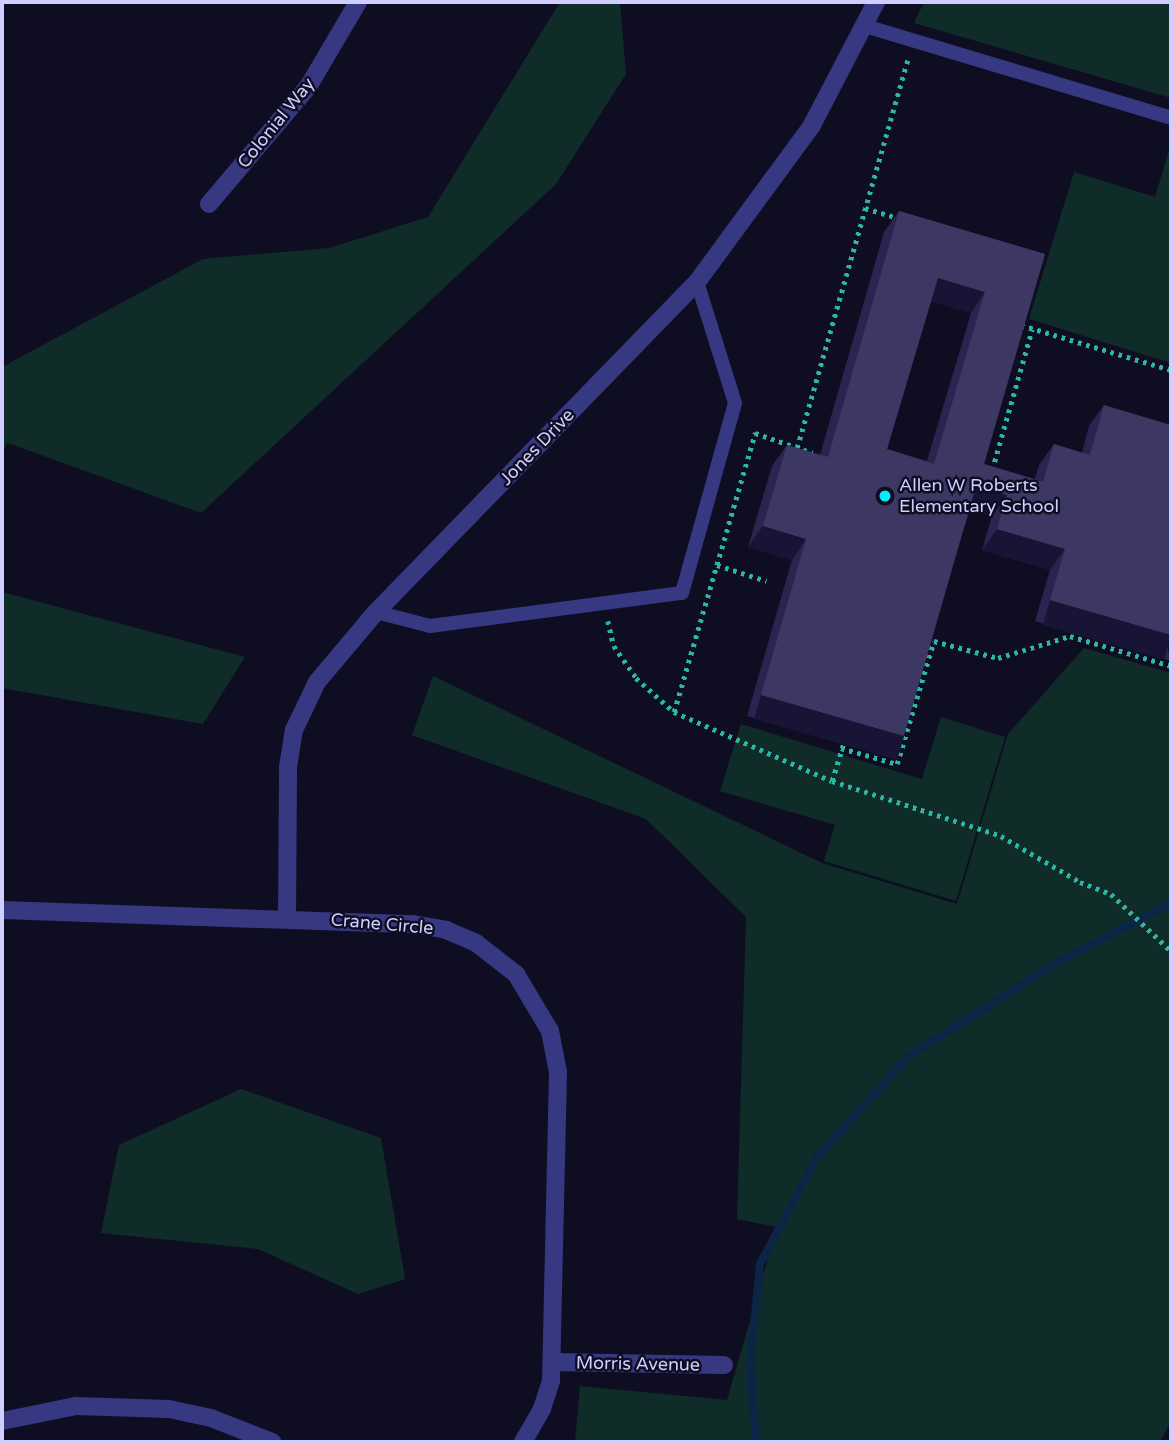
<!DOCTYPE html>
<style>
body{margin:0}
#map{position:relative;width:1173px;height:1444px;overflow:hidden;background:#0f0d22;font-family:"Varela Round",sans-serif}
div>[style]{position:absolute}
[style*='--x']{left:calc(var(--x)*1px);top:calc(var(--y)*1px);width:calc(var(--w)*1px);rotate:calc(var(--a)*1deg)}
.green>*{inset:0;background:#102c29}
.stream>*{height:8px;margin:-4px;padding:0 4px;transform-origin:4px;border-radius:4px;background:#0b2547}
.path>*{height:4.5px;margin-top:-2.25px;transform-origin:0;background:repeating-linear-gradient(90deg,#2bb6a5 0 3.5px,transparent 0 8.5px)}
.lane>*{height:14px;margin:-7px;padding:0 7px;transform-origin:7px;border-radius:7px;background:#363882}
.street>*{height:18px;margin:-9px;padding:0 9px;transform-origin:9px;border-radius:9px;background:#363882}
.wall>*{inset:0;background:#2a2550}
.shaded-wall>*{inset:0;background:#181436;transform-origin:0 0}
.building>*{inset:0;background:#3c3763}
.dots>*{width:19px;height:19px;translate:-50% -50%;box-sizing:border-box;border:4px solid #0f0d22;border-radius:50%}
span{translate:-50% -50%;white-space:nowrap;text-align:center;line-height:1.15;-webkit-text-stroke:5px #0f0d22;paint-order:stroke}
.street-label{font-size:18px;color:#d0cdff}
.poi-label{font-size:18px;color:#d0cdff}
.left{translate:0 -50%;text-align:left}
.frame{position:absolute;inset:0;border:4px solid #d0cdff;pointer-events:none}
</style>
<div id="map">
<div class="green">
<i style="clip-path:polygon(560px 2px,620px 2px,626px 74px,556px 184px,201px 513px,8px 443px,2px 452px,2px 367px,203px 259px,329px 248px,428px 217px)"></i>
<i style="clip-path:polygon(924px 2px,1171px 2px,1171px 98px,914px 23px)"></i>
<i style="clip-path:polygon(1171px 144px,1171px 363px,1029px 319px,1074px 172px,1155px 197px)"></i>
<i style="clip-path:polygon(2px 592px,245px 657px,203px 724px,2px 688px)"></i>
<i style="clip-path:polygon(1084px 648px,1171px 673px,1171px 1422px,1160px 1442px,575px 1442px,580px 1386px,727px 1400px,777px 1227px,737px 1219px,746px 917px,646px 819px,412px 735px,433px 676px,822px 863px,957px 904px,1008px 734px)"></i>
<i style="clip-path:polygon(941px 717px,1005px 737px,956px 901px,824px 861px,835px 825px,720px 791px,741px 724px,922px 779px)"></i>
<i style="clip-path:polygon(241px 1089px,381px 1138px,405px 1279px,358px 1294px,258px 1249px,101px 1233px,119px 1145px)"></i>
</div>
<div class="stream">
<i style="--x:756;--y:1442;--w:79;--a:-94.3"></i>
<i style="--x:750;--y:1363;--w:100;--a:-84.2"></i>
<i style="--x:760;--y:1264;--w:121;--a:-62"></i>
<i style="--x:817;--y:1157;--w:137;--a:-47.7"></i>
<i style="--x:909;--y:1056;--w:174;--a:-32.3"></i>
<i style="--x:1056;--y:963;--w:130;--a:-27.6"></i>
</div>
<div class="path">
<i style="--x:865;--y:208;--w:34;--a:17"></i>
<i style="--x:1021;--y:325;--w:157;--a:16.7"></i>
<i style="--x:797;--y:448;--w:405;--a:-74.1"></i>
<i style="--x:992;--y:470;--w:146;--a:-74.1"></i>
<i style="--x:717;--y:565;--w:52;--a:17.7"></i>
<i style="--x:608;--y:621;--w:26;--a:77"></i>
<i style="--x:614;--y:646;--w:39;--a:55"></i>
<i style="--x:636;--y:678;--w:51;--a:41.8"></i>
<i style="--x:674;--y:712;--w:172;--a:23.6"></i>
<i style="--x:832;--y:781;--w:178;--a:18"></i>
<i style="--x:1001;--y:836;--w:91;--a:30.2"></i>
<i style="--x:1080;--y:882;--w:33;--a:21"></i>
<i style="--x:1111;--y:894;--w:83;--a:43.5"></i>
<i style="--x:674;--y:712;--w:291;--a:-73.8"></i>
<i style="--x:755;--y:433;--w:61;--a:19"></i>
<i style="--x:841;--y:748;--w:58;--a:15.9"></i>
<i style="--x:897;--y:764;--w:128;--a:-73.3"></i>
<i style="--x:934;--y:641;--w:66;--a:14.9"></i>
<i style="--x:998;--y:658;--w:75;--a:-17"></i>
<i style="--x:1070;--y:636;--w:105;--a:16.5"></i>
<i style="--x:832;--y:781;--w:39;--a:-73"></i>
</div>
<div class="lane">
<i style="--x:865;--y:26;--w:320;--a:16.7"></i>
<i style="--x:376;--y:612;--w:56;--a:14.5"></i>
<i style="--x:430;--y:626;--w:254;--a:-7.5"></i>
<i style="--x:682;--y:593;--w:197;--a:-74.4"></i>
<i style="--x:735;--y:403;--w:127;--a:-107.4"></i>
</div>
<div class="street">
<i style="--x:209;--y:204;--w:153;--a:-49.8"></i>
<i style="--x:308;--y:87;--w:99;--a:-59.5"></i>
<i style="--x:2;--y:910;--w:411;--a:2"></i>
<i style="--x:413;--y:924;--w:34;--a:10"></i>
<i style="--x:446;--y:930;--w:33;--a:23"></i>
<i style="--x:476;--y:943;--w:51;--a:37.8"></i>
<i style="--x:516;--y:974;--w:66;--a:59.2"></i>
<i style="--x:550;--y:1031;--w:42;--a:79"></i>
<i style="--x:558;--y:1072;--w:309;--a:91.3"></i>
<i style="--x:551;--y:1381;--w:29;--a:108"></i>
<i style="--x:542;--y:1409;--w:38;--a:120"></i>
<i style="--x:287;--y:917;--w:150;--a:-89.6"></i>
<i style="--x:288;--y:767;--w:37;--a:-81"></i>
<i style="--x:294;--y:730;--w:53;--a:-64.4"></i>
<i style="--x:317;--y:682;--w:92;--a:-49.9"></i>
<i style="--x:376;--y:612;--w:460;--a:-45.8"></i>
<i style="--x:697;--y:282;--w:192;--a:-53.7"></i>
<i style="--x:811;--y:127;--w:141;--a:-62.5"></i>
<i style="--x:552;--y:1362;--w:172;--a:1"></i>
<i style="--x:2;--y:1421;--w:76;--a:-11.5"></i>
<i style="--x:76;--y:1406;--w:93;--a:1.8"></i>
<i style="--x:169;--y:1409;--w:43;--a:12.1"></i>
<i style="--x:211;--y:1418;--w:66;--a:21.5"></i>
</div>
<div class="wall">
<i style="clip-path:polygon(evenodd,899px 211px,1045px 254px,984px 464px,1035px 479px,1039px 465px,1054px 444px,1082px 453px,1089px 426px,1104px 405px,1171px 661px,1035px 621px,1050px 570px,982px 550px,992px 516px,970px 510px,889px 757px,747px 716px,792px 560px,748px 547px,772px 466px,787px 445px,820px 455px,884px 232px,899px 211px,931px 301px,971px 313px,927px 461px,887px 449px,931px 301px)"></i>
</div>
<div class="shaded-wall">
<i style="clip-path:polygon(938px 278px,985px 292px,971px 313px,923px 299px)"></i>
<i style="clip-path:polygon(976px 486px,1007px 495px,992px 516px,962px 507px)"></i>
<i style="clip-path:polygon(763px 526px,806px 539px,792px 560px,748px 547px)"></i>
<i style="clip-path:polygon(997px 529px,1065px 549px,1050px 570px,982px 550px)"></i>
<i style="left:1050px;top:600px;width:126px;height:26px;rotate:16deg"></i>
<i style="left:761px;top:695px;width:149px;height:25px;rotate:16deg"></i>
</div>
<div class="building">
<i style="clip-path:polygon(evenodd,899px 211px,1045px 254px,984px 464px,1043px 482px,1054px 444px,1090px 455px,1104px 405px,1171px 425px,1171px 635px,1050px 600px,1065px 549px,997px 529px,1007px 495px,976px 486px,904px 736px,761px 695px,806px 539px,763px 526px,787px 445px,828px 457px,899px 211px,938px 278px,985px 292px,934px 464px,887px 449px,938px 278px)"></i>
</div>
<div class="dots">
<i style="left:885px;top:496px;background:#00eff8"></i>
</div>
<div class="street-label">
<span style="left:276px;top:123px;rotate:-51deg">Colonial Way</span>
<span style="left:537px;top:447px;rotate:-46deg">Jones Drive</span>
<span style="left:382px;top:924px;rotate:5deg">Crane Circle</span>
<span style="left:638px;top:1364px;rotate:1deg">Morris Avenue</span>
</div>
<div class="poi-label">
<span class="left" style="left:899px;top:496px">Allen W Roberts<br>Elementary School</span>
</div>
<div class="frame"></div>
</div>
